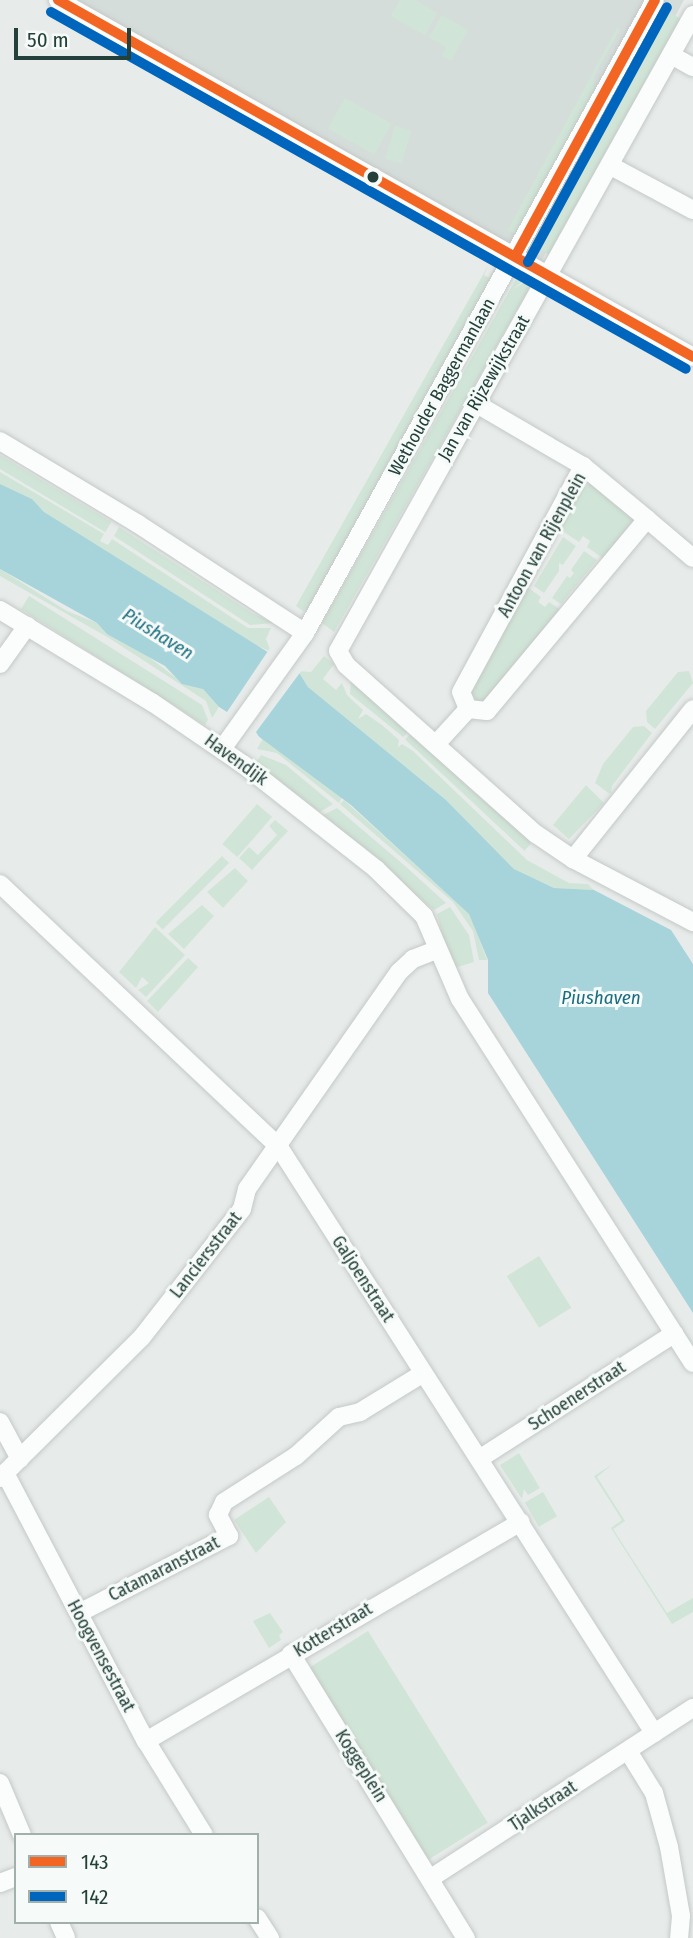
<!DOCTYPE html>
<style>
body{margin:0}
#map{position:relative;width:693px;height:1938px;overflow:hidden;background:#e7ecea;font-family:"Fira Sans Condensed",sans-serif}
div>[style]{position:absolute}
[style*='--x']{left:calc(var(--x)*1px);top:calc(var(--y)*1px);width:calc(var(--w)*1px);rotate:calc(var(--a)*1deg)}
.built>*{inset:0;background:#d5ddda}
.green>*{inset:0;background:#d0e5d7;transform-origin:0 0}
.water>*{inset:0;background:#a7d3db}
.pier>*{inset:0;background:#e7ecea}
.roads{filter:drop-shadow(0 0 2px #c4c9c7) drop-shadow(0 0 2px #c4c9c7)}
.minor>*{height:18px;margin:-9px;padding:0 9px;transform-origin:9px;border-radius:9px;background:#fbfcfc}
.bus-1>*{height:10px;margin:-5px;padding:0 5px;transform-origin:5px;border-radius:5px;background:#f26522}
.bus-2>*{height:10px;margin:-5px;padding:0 5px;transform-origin:5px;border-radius:5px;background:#0065bd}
.dots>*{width:19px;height:19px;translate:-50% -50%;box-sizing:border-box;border:4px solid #f6faf8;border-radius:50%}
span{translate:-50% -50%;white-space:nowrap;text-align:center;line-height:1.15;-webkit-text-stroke:6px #f6faf8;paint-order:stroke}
.street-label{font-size:18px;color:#23413a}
.water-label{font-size:19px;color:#1a6d80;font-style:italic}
.legend{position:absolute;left:14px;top:1833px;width:245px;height:91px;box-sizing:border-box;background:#f6faf8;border:2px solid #a2b0ac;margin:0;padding:9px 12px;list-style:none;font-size:21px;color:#23413a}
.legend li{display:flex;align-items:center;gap:14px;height:35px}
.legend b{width:35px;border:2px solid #a2b0ac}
.scale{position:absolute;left:14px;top:28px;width:117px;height:32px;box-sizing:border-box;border:4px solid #23413a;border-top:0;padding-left:9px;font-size:21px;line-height:24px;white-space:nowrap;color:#23413a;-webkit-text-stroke:5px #f6faf8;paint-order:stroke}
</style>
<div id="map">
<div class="built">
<i style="clip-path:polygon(56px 0,684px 0,537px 269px)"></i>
</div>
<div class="green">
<i style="clip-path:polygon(400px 0,415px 0,437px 13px,425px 35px,391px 16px)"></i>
<i style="clip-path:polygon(667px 11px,681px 19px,553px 257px,536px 247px,538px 240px)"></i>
<i style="clip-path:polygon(442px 15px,468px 30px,451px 61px,442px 56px,446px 47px,429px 37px)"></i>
<i style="clip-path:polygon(617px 28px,620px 29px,594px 76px,594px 95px,516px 235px,508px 230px)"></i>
<i style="left:345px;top:98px;width:53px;height:35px;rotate:29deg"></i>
<i style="left:395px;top:126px;width:17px;height:34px;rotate:17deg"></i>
<i style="clip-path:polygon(489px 264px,484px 275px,489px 278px,495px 268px,495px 274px,307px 610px,303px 611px,296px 606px)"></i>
<i style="clip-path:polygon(516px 279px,522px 282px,513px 289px,523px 283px,530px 287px,334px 632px,322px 623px)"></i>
<i style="left:0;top:455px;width:130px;height:12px;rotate:31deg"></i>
<i style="clip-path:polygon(0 472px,104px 534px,100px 541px,108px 545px,112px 539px,248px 628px,271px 628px,266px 639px,271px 652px,234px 635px,44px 512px,32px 499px,0 484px)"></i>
<i style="clip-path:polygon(591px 483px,635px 520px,607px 561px,587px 547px,590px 541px,583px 536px,579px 542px,558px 528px,580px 490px)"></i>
<i style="clip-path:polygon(119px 527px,252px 613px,274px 623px,250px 625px,114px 536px)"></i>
<i style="clip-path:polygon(563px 537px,576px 546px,563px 565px,559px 563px,559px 571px,544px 593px,534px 586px)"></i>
<i style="clip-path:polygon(584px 551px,597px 560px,561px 604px,552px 598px,567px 576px,570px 578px,574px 573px,571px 570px)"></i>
<i style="clip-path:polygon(0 569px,67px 611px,97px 623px,107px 634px,133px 645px,175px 677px,202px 688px,219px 707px,212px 718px,206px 701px,109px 638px,0 576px)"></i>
<i style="clip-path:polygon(526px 586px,541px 597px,538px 602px,545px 607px,549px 602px,564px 612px,491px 701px,478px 702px,470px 693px)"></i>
<i style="clip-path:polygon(29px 596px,202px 705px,208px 720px,205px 725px,21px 609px)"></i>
<i style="clip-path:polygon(324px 656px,334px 664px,323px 679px,336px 690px,342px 683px,347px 695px,363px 710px,358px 719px,366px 714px,382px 725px,399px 740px,398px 747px,402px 744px,413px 751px,527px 860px,569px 883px,588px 884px,594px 890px,554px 888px,514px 869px,446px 800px,308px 687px,298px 671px,311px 672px)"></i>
<i style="clip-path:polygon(689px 671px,693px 683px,655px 729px,647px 722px,646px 711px,678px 672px)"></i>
<i style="clip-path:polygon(351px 679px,412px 728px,403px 737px,350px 694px)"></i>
<i style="clip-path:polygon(644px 726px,652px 733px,612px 786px,611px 794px,607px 792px,595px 783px,603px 764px,633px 727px)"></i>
<i style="left:414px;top:730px;width:163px;height:13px;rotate:43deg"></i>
<i style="clip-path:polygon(263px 738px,273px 744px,342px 798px,339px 803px,277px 753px,257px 749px)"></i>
<i style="clip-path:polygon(261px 755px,286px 765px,333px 804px,320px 812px,255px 764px)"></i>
<i style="clip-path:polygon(586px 785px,604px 803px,569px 839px,553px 825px)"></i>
<i style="clip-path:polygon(344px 800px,470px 914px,487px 960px,479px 960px,473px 931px,453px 902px,340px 804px)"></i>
<i style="left:257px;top:804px;width:20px;height:53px;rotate:41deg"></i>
<i style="clip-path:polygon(337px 808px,405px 866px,446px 903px,434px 910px,323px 815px)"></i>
<i style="clip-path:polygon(275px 820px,288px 831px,252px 870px,239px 858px,249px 847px,258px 855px,277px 835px,269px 826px)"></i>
<i style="left:222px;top:856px;width:10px;height:94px;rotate:45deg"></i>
<i style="clip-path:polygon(235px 868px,248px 881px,223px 908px,207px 892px)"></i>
<i style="clip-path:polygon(202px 905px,214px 916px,184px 949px,168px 934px)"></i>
<i style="clip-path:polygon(450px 907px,469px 935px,474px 962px,451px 969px,437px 914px)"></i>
<i style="clip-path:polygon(155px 927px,185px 955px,146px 997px,138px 990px,149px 983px,142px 977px,136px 988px,119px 972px)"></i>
<i style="clip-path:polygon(188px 958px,198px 967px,158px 1012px,147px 1001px)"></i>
<i style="left:539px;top:1256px;width:61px;height:38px;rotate:58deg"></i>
<i style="clip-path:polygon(519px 1453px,540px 1488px,528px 1495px,524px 1489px,522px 1499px,500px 1465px)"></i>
<i style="clip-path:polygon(613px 1464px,597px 1477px,625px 1521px,613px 1529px,667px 1613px,693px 1598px,693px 1612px,672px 1624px,611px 1528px,622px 1520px,594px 1476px)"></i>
<i style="left:543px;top:1492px;width:28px;height:21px;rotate:60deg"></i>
<i style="clip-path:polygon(269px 1497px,286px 1522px,256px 1553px,234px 1520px)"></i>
<i style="clip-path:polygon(270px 1613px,283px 1632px,279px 1635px,281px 1640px,269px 1648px,253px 1621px)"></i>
<i style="left:368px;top:1631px;width:226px;height:73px;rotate:58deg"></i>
</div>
<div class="water">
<i style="clip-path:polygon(0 484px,32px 499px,44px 512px,298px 671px,308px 687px,446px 800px,514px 869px,554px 888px,594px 890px,671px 930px,693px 964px,693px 1313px,488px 993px,488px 960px,469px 914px,351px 805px,219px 707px,203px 689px,182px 684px,165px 666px,107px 634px,97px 623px,0 569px)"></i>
</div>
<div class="pier">
<i style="clip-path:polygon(270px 648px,302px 670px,256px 732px,262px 742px,217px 710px,219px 707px,227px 712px)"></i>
</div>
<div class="roads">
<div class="minor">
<i style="--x:58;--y:0;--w:728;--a:29.34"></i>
<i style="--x:693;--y:15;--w:728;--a:119.17"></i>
<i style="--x:338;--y:651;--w:16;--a:60"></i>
<i style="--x:346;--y:665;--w:254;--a:41.7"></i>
<i style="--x:536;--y:834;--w:45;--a:34"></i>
<i style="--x:573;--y:859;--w:136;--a:27.7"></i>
<i style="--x:671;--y:55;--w:25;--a:29"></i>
<i style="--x:611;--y:166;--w:93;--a:28.2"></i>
<i style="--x:475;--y:403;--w:125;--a:30.3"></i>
<i style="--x:583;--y:466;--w:83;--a:39.6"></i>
<i style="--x:647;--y:519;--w:250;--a:129.8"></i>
<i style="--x:487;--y:711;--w:19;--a:-174"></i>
<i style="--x:468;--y:709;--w:18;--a:-112"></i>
<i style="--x:461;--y:692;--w:257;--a:-61.6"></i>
<i style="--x:0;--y:441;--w:161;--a:31"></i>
<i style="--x:138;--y:524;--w:199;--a:33.1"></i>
<i style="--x:647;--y:519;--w:60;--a:40.3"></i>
<i style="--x:0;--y:610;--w:179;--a:31.3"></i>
<i style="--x:153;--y:703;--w:110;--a:34.3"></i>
<i style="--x:244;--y:765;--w:168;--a:38.2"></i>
<i style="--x:376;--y:869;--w:67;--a:44.4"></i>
<i style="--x:424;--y:916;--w:90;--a:66.6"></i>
<i style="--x:460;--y:999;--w:432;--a:57.4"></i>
<i style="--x:0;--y:664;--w:47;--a:-54.6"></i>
<i style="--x:437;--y:743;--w:46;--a:-47.6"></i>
<i style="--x:222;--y:749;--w:143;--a:-54.4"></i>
<i style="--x:305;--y:633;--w:723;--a:-61.06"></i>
<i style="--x:573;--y:859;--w:192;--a:-51.3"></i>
<i style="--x:0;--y:884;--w:383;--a:43.3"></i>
<i style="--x:279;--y:1147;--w:696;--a:57.38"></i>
<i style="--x:0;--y:1422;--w:42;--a:61.6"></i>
<i style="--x:479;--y:1459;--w:232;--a:-32.7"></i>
<i style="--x:5;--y:1473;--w:303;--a:62.3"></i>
<i style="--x:146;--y:1741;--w:110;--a:58.3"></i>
<i style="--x:0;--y:1478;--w:200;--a:-44.8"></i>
<i style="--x:142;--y:1337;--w:162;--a:-52"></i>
<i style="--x:242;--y:1209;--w:21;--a:-76"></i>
<i style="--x:247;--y:1189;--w:265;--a:-55"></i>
<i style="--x:399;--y:972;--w:19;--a:-43"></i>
<i style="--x:413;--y:959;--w:26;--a:-21"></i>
<i style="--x:79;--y:1613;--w:169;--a:-27.2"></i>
<i style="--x:229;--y:1536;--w:24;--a:-118"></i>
<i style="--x:218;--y:1515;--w:14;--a:-65"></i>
<i style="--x:224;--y:1502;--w:85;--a:-32.6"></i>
<i style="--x:296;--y:1456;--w:58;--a:-42.2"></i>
<i style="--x:339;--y:1417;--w:22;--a:-13"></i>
<i style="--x:360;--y:1412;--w:73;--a:-31.5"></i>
<i style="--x:291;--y:1654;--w:334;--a:58.4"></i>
<i style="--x:146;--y:1741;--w:434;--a:-30.3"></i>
<i style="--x:628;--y:1751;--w:49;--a:58.2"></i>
<i style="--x:654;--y:1793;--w:56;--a:74.5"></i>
<i style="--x:669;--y:1847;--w:70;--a:80.1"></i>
<i style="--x:681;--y:1916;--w:22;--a:95"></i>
<i style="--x:0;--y:1783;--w:56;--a:67.1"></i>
<i style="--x:431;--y:1878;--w:312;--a:-33"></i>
<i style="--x:0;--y:1883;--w:17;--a:-21"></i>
<i style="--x:257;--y:1918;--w:24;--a:57"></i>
<i style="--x:59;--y:1922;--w:17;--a:66"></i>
</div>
</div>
<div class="bus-1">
<i style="--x:58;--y:0;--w:728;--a:29.34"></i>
<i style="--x:516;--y:255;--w:290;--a:-61.4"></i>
</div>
<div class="bus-2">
<i style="--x:51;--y:12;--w:728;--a:29.34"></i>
<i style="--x:528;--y:262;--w:290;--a:-61.4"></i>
</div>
<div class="dots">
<i style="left:373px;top:177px;background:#23413a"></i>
</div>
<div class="street-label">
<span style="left:442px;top:387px;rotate:-61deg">Wethouder Baggermanlaan</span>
<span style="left:484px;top:388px;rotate:-60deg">Jan van Rijzewijkstraat</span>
<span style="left:542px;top:545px;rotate:-61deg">Antoon van Rijenplein</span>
<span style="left:236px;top:760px;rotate:36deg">Havendijk</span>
<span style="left:206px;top:1255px;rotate:-52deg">Lanciersstraat</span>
<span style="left:363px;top:1279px;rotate:57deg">Galjoenstraat</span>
<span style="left:577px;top:1396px;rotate:-33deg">Schoenerstraat</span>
<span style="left:164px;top:1569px;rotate:-27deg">Catamaranstraat</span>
<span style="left:333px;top:1630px;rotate:-31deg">Kotterstraat</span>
<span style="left:101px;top:1656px;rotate:62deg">Hoogvensestraat</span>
<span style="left:361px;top:1766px;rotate:58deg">Koggeplein</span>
<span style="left:543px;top:1806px;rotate:-33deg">Tjalkstraat</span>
</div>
<div class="water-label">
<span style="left:158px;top:634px;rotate:32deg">Piushaven</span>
<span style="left:601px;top:998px">Piushaven</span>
</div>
<ul class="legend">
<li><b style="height:9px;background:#f26522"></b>143</li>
<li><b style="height:9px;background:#0065bd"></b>142</li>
</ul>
<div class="scale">50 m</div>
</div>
